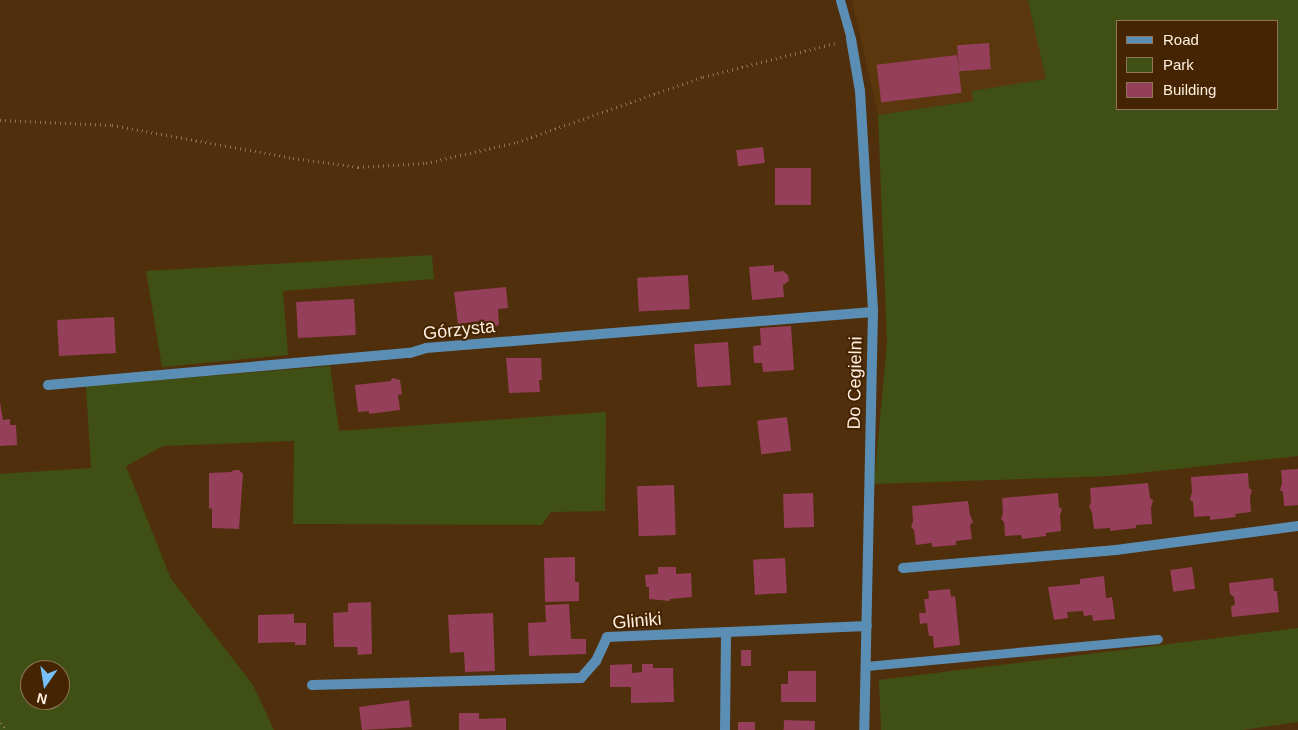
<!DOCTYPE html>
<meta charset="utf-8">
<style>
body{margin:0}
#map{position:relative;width:1298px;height:730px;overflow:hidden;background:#502f0c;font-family:Arial,sans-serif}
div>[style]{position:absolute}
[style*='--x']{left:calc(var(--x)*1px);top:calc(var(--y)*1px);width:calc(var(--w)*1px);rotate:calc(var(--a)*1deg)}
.built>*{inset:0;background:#5b370d}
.green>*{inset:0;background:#405014}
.building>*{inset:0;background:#953f5a;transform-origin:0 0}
.path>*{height:3px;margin-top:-1.5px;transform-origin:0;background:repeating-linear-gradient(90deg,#8f7459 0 1px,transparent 0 5px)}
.service>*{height:9px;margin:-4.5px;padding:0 4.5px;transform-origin:4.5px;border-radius:4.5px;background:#5b8eb5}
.minor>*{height:10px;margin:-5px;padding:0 5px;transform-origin:5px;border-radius:5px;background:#5b8eb5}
span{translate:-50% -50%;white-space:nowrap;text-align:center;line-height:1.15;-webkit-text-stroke:4px #452501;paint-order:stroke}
.street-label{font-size:18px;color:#ffefe1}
.legend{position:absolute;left:1116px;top:20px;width:162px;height:90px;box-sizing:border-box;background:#452501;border:1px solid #8f765b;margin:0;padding:6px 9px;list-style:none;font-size:15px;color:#ffefe1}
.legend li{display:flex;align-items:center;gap:10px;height:25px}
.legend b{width:25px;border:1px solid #8f765b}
.north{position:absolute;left:20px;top:660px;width:50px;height:50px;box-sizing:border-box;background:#452501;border:1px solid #8f765b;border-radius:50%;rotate:193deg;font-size:14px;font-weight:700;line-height:20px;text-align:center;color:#ffefe1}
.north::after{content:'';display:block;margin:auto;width:18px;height:22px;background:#77c0f7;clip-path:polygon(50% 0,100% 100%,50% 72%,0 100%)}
</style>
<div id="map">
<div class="built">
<i style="clip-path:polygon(852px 0,1028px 0,1047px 79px,972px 91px,974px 101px,878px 115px)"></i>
</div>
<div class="green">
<i style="clip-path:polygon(evenodd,1028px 0,1298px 0,1298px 456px,1111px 476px,874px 484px,887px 343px,878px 115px,973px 101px,972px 91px,1046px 79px,1028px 0,1277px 21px,1277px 109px,1117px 109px,1117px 21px,1277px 21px)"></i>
<i style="clip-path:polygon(432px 255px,434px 279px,283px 291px,288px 355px,162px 367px,146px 271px)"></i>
<i style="clip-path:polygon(evenodd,330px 366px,339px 431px,606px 412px,605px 511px,551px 512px,542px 525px,293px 524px,294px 441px,163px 446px,126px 466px,171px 579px,253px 685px,274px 730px,0 730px,0 474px,91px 468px,86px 386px,330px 366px,30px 670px,60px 670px,60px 700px,30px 700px,30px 670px)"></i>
<i style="clip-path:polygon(1298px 628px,1298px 722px,1242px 730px,881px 730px,879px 680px)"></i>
</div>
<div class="building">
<i style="left:989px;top:43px;width:26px;height:32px;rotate:86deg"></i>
<i style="left:957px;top:55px;width:38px;height:81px;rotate:83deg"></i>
<i style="left:763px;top:147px;width:16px;height:27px;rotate:83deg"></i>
<i style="left:811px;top:168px;width:37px;height:36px;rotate:90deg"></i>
<i style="clip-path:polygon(774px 265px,774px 272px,783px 271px,788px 275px,789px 281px,783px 285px,784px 297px,752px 300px,749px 267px)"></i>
<i style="left:688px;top:275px;width:34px;height:51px;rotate:87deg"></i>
<i style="clip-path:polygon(506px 287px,508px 308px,498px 309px,499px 324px,497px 326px,482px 327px,480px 321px,458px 324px,454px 292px)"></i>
<i style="left:354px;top:299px;width:36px;height:58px;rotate:87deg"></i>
<i style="left:114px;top:317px;width:36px;height:57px;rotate:87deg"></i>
<i style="clip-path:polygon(791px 326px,794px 370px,763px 372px,762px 363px,754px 363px,753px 346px,761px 345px,760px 328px)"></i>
<i style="left:728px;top:342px;width:43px;height:34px;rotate:86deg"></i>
<i style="clip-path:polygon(506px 358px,541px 358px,542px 380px,539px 380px,540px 392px,509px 393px)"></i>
<i style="clip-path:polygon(392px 378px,400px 380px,402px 394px,398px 395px,400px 410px,369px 414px,369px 411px,358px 412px,355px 385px,391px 381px)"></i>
<i style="clip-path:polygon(0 402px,3px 420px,10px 419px,10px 425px,16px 425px,17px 445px,0 446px)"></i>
<i style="left:787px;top:417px;width:34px;height:30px;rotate:83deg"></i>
<i style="clip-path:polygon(1298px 469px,1298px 505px,1284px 506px,1283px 492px,1280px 490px,1282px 483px,1281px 470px)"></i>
<i style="clip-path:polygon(234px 470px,239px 470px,243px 474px,239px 529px,212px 528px,212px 508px,209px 509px,209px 473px,231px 472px)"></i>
<i style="clip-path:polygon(1248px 473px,1249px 488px,1252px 490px,1250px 497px,1251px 512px,1235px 514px,1236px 517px,1210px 520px,1210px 516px,1194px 517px,1193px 502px,1190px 500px,1192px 492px,1191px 477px)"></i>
<i style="clip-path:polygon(1148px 483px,1150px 498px,1153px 500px,1151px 508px,1152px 524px,1136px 525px,1136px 528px,1110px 531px,1110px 528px,1094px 529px,1092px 513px,1089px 506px,1091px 503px,1090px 488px)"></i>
<i style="left:674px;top:485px;width:50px;height:37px;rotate:88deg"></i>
<i style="left:813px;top:493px;width:34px;height:30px;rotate:88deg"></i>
<i style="clip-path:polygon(1058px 493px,1059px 507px,1062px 509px,1060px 516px,1061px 531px,1046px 533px,1046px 536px,1022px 539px,1021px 535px,1005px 536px,1004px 522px,1001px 519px,1003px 513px,1002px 498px)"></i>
<i style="clip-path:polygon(968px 501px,970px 515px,973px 522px,970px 525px,972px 539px,956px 541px,956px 545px,932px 547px,932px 543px,916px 545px,914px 530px,911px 527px,913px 521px,912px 506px)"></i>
<i style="clip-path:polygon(575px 557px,575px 582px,579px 582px,579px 601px,545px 602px,544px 558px)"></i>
<i style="left:785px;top:558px;width:35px;height:32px;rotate:87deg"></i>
<i style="clip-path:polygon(658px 567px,676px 567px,676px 574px,691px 573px,692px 597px,670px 599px,670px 601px,649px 599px,649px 587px,646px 587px,645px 575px,658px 574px)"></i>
<i style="left:1192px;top:567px;width:22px;height:22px;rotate:82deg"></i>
<i style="clip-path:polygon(1104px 576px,1106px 598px,1112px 597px,1115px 619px,1093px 621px,1092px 615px,1084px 616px,1083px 611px,1067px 612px,1068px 618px,1054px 620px,1048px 587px,1080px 584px,1080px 579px)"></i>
<i style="clip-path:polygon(1273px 578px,1274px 591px,1277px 591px,1279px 612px,1232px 617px,1231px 607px,1235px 604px,1234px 597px,1230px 594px,1229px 583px)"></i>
<i style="clip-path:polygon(950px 589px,951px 597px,955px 596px,960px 645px,934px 648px,933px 636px,929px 636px,927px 623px,920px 624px,919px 613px,926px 613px,924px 599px,929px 599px,928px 591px)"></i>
<i style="clip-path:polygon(371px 602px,372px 654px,358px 655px,357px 647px,334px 647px,333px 613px,348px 612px,348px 603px)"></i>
<i style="clip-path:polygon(569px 604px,571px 639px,586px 639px,586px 654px,529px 656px,528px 623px,546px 622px,545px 605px)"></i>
<i style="clip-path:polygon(493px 613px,495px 671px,465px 672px,464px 652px,450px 653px,448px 615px)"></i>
<i style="clip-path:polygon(294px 614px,294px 623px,306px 623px,306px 645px,295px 645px,295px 642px,258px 643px,258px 615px)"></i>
<i style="left:741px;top:650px;width:10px;height:16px"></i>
<i style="clip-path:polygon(632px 664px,632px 673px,642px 672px,642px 664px,653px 664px,653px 668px,673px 668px,674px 702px,631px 703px,631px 687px,610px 687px,610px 665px)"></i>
<i style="clip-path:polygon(788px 671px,816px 671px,816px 702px,781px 702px,781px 684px,788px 684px)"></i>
<i style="clip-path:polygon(409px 700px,412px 727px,362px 730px,359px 707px)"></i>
<i style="clip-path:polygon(459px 713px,479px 713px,479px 719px,506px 718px,506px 730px,459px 730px)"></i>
<i style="left:784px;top:720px;width:31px;height:10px;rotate:2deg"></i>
<i style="left:738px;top:722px;width:17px;height:8px"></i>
</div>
<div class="path">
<i style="--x:0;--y:120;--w:112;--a:2.6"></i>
<i style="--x:112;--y:125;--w:184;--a:10.3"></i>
<i style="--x:293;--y:158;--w:66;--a:7.9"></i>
<i style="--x:358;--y:167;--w:68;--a:-3.4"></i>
<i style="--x:426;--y:163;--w:93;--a:-13"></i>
<i style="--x:517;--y:142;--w:197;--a:-19.3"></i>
<i style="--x:703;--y:77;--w:136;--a:-14.4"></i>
<i style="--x:0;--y:723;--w:9;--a:49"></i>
</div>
<div class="service">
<i style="--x:840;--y:0;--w:41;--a:74.2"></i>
<i style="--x:866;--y:666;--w:293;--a:-5.3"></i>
</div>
<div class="minor">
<i style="--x:851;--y:39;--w:53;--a:80.2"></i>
<i style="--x:860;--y:91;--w:221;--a:86.6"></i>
<i style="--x:873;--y:312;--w:418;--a:91.2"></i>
<i style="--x:48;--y:385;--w:363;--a:-5.1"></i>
<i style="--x:410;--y:353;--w:17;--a:-17"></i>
<i style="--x:426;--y:348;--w:448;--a:-4.6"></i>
<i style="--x:903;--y:568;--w:214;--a:-4.8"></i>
<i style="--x:1116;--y:550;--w:184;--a:-7.5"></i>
<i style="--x:312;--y:685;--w:269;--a:-1.5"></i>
<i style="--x:581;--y:678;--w:23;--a:-49"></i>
<i style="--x:596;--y:661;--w:26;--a:-65"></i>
<i style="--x:607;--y:637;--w:260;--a:-2.4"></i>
<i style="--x:725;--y:730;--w:98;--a:-89.4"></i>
</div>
<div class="street-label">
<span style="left:459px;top:330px;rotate:-6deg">Górzysta</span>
<span style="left:855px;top:383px;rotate:-89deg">Do Cegielni</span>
<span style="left:637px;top:621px;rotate:-5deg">Gliniki</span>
</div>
<ul class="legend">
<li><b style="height:6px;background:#5b8eb5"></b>Road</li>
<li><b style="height:14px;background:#405014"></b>Park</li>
<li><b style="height:14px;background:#953f5a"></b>Building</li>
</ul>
<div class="north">N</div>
</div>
